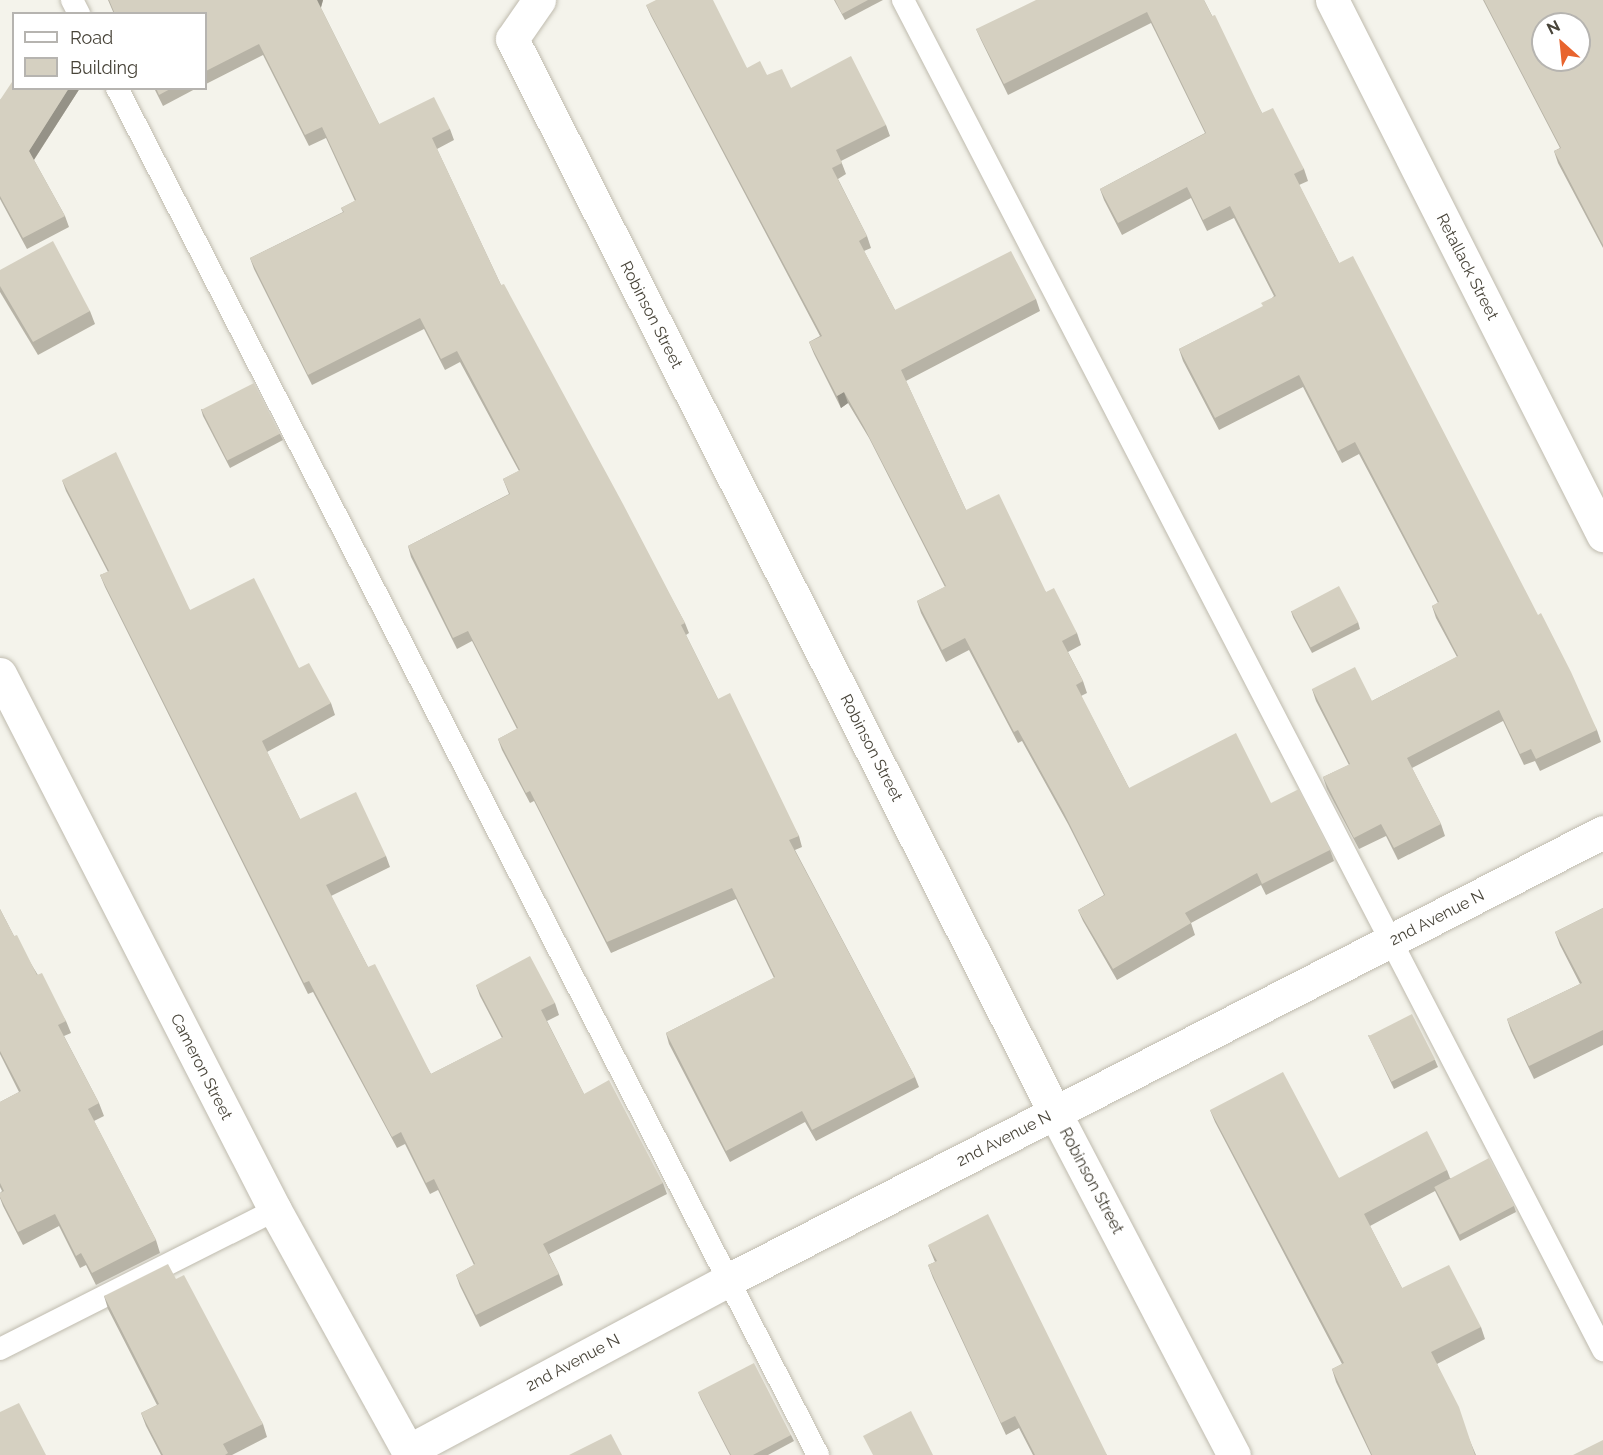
<!DOCTYPE html>
<style>
body{margin:0}
#map{position:relative;width:1603px;height:1455px;overflow:hidden;background:#f4f3eb;font-family:Raleway,sans-serif}
div>[style]{position:absolute}
[style*='--x']{left:calc(var(--x)*1px);top:calc(var(--y)*1px);width:calc(var(--w)*1px);rotate:calc(var(--a)*1deg)}
.roads{filter:drop-shadow(0 0 2px #bfbbae) drop-shadow(0 0 2px #bfbbae)}
.service>*{height:22px;margin:-11px;padding:0 11px;transform-origin:11px;border-radius:11px;background:#fff}
.minor>*{height:33px;margin:-16.5px;padding:0 16.5px;transform-origin:16.5px;border-radius:16.5px;background:#fff}
.wall>*{inset:0;background:#b7b3a6}
.shaded-wall>*{inset:0;background:#959287}
.building>*{inset:0;background:#d5d0c1;transform-origin:0 0}
span{translate:-50% -50%;white-space:nowrap;text-align:center;line-height:1.15;-webkit-text-stroke:5px #fff;paint-order:stroke}
.street-label{font-size:16px;color:#484439}
.legend{position:absolute;left:12px;top:12px;width:195px;height:78px;box-sizing:border-box;background:#fff;border:2px solid #b6b4b0;margin:0;padding:8px 10px;list-style:none;font-size:18px;color:#484439}
.legend li{display:flex;align-items:center;gap:12px;height:30px}
.legend b{width:30px;border:2px solid #b6b4b0}
.north{position:absolute;left:1531px;top:12px;width:60px;height:60px;box-sizing:border-box;background:#fff;border:2px solid #b6b4b0;border-radius:50%;rotate:333deg;font-size:16px;font-weight:700;line-height:24px;text-align:center;color:#484439}
.north::after{content:'';display:block;margin:auto;width:21px;height:27px;background:#e8642e;clip-path:polygon(50% 0,100% 100%,50% 72%,0 100%)}
</style>
<div id="map">
<div class="roads">
<div class="service">
<i style="--x:72;--y:0;--w:16;--a:63"></i>
<i style="--x:903;--y:0;--w:1521;--a:62.59"></i>
<i style="--x:117;--y:88;--w:1536;--a:62.85"></i>
<i style="--x:0;--y:1349;--w:308;--a:-26.8"></i>
</div>
<div class="minor">
<i style="--x:539;--y:0;--w:47;--a:124.7"></i>
<i style="--x:512;--y:39;--w:1203;--a:63.18"></i>
<i style="--x:1055;--y:1113;--w:386;--a:62.4"></i>
<i style="--x:1332;--y:0;--w:600;--a:63.14"></i>
<i style="--x:0;--y:674;--w:602;--a:62.84"></i>
<i style="--x:275;--y:1210;--w:280;--a:61.1"></i>
<i style="--x:408;--y:1451;--w:363;--a:-28.1"></i>
<i style="--x:728;--y:1280;--w:983;--a:-27.11"></i>
</div>
</div>
<div class="wall">
<i style="clip-path:polygon(108px 0,323px 0,321px 8px,379px 124px,450px 129px,454px 140px,437px 149px,501px 285px,685px 623px,689px 633px,686px 635px,718px 699px,799px 836px,802px 847px,795px 850px,915px 1077px,919px 1087px,816px 1141px,805px 1122px,730px 1162px,669px 1044px,666px 1033px,774px 978px,736px 899px,611px 953px,534px 801px,530px 803px,502px 750px,498px 739px,517px 729px,472px 641px,457px 649px,411px 557px,408px 546px,509px 494px,503px 479px,519px 471px,460px 362px,445px 370px,424px 329px,312px 385px,254px 269px,250px 258px,343px 212px,341px 208px,355px 201px,326px 138px,309px 146px,263px 55px,206px 84px,206px 14px,114px 14px)"></i>
<i style="clip-path:polygon(834px 0,883px 0,845px 20px)"></i>
<i style="clip-path:polygon(1204px 0,1262px 113px,1304px 169px,1308px 181px,1299px 185px,1339px 263px,1597px 730px,1601px 742px,1540px 771px,1535px 761px,1524px 765px,1503px 721px,1412px 768px,1441px 824px,1445px 836px,1398px 860px,1386px 836px,1359px 849px,1327px 789px,1323px 777px,1349px 765px,1316px 701px,1312px 689px,1372px 701px,1457px 657px,1436px 618px,1432px 606px,1438px 603px,1359px 454px,1342px 463px,1303px 387px,1219px 430px,1183px 361px,1179px 349px,1263px 307px,1274px 296px,1234px 218px,1207px 231px,1191px 198px,1122px 235px,1104px 200px,1100px 189px,1205px 133px,1151px 23px,1008px 95px,981px 40px,976px 29px)"></i>
<i style="clip-path:polygon(1483px 0,1603px 0,1603px 248px,1558px 163px,1554px 151px,1560px 148px)"></i>
<i style="clip-path:polygon(646px 5px,747px 68px,767px 75px,791px 88px,886px 125px,890px 136px,841px 161px,846px 174px,838px 179px,867px 236px,871px 248px,864px 251px,895px 310px,1036px 299px,1040px 311px,906px 381px,966px 510px,1046px 592px,1077px 633px,1081px 645px,1068px 652px,1083px 681px,1087px 693px,1081px 696px,1129px 788px,1271px 803px,1330px 850px,1334px 861px,1266px 895px,1261px 885px,1191px 923px,1195px 935px,1117px 980px,1083px 921px,1078px 910px,1104px 895px,1068px 824px,1022px 741px,1018px 743px,969px 650px,946px 662px,921px 613px,917px 601px,945px 587px,869px 438px,848px 403px,841px 408px,814px 354px,809px 342px,820px 336px,651px 16px)"></i>
<i style="clip-path:polygon(14px 88px,80px 88px,34px 160px,65px 216px,69px 227px,27px 249px,0 199px,0 100px)"></i>
<i style="clip-path:polygon(154px 88px,197px 88px,163px 106px)"></i>
<i style="clip-path:polygon(0 270px,90px 311px,95px 324px,38px 355px,0 292px)"></i>
<i style="clip-path:polygon(201px 409px,280px 434px,283px 440px,230px 468px,203px 416px)"></i>
<i style="clip-path:polygon(62px 480px,190px 610px,299px 668px,331px 703px,335px 715px,267px 752px,300px 819px,386px 856px,390px 867px,331px 896px,368px 967px,431px 1074px,502px 1038px,480px 996px,476px 985px,555px 1003px,559px 1015px,547px 1021px,584px 1094px,663px 1183px,667px 1194px,549px 1254px,559px 1274px,563px 1285px,480px 1327px,460px 1286px,456px 1275px,474px 1265px,438px 1190px,430px 1194px,405px 1144px,397px 1148px,313px 992px,308px 994px,105px 587px,100px 575px,108px 572px,66px 491px)"></i>
<i style="clip-path:polygon(1291px 611px,1358px 622px,1360px 629px,1312px 653px,1293px 617px)"></i>
<i style="clip-path:polygon(1603px 908px,1603px 1045px,1534px 1079px,1511px 1031px,1507px 1019px,1580px 984px,1560px 945px,1555px 932px)"></i>
<i style="clip-path:polygon(0 909px,14px 936px,66px 1021px,71px 1033px,64px 1036px,99px 1103px,104px 1116px,94px 1121px,156px 1240px,160px 1253px,96px 1285px,86px 1265px,80px 1268px,59px 1226px,23px 1245px,3px 1206px,0 1198px,0 1193px,2px 1191px,0 1187px,0 1102px,19px 1092px,0 1054px)"></i>
<i style="clip-path:polygon(1368px 1035px,1435px 1060px,1438px 1067px,1394px 1089px)"></i>
<i style="clip-path:polygon(1210px 1110px,1339px 1178px,1447px 1170px,1450px 1178px,1514px 1206px,1516px 1212px,1460px 1241px,1435px 1191px,1370px 1226px,1402px 1288px,1481px 1327px,1485px 1339px,1437px 1364px,1476px 1455px,1371px 1455px,1336px 1382px,1332px 1369px,1342px 1364px,1215px 1122px)"></i>
<i style="clip-path:polygon(928px 1245px,1107px 1455px,1033px 1455px,1019px 1428px,1006px 1435px,933px 1278px,928px 1265px,935px 1262px)"></i>
<i style="clip-path:polygon(176px 1279px,263px 1424px,267px 1437px,232px 1455px,161px 1455px,146px 1426px,141px 1413px,157px 1405px,108px 1309px,104px 1296px)"></i>
<i style="clip-path:polygon(698px 1392px,791px 1435px,794px 1441px,768px 1455px,730px 1455px,701px 1399px)"></i>
</div>
<div class="shaded-wall">
<i style="clip-path:polygon(317px 0,323px 0,320px 10px)"></i>
<i style="clip-path:polygon(69px 88px,80px 88px,33px 161px,29px 151px)"></i>
<i style="clip-path:polygon(844px 392px,848px 403px,841px 408px,837px 396px)"></i>
</div>
<div class="building">
<i style="clip-path:polygon(109px 0,317px 0,379px 124px,434px 97px,450px 129px,432px 138px,501px 285px,504px 284px,623px 504px,685px 623px,681px 625px,718px 699px,730px 693px,799px 836px,789px 840px,915px 1077px,812px 1130px,802px 1111px,726px 1151px,666px 1033px,775px 977px,732px 888px,607px 942px,530px 791px,526px 793px,498px 739px,518px 728px,468px 631px,453px 638px,408px 546px,510px 494px,503px 479px,520px 470px,457px 351px,441px 359px,420px 318px,308px 375px,250px 258px,344px 212px,341px 208px,356px 200px,322px 127px,305px 135px,259px 44px,206px 71px,206px 14px,115px 14px)"></i>
<i style="clip-path:polygon(656px 0,713px 0,747px 68px,760px 61px,767px 75px,782px 69px,791px 88px,851px 56px,886px 125px,836px 150px,842px 163px,832px 168px,867px 236px,859px 241px,895px 310px,1011px 251px,1036px 299px,901px 370px,966px 510px,999px 494px,1046px 592px,1054px 588px,1077px 633px,1062px 641px,1083px 681px,1076px 685px,1129px 788px,1236px 733px,1271px 803px,1299px 789px,1330px 850px,1262px 884px,1257px 873px,1185px 913px,1191px 923px,1113px 969px,1078px 910px,1105px 895px,1064px 813px,1018px 730px,1014px 732px,965px 638px,942px 650px,917px 601px,946px 586px,864px 427px,844px 392px,837px 396px,809px 342px,822px 336px,646px 5px)"></i>
<i style="clip-path:polygon(835px 0,868px 0,842px 14px)"></i>
<i style="clip-path:polygon(1036px 0,1204px 0,1212px 16px,1215px 15px,1262px 113px,1273px 108px,1304px 169px,1294px 174px,1339px 263px,1353px 256px,1538px 615px,1541px 613px,1571px 672px,1597px 730px,1536px 759px,1531px 749px,1520px 754px,1499px 710px,1407px 758px,1441px 824px,1394px 848px,1381px 824px,1354px 838px,1323px 777px,1350px 764px,1312px 689px,1355px 667px,1372px 701px,1458px 656px,1432px 606px,1439px 602px,1355px 442px,1338px 451px,1299px 375px,1215px 418px,1179px 349px,1263px 306px,1261px 303px,1276px 296px,1230px 206px,1203px 220px,1187px 187px,1118px 223px,1100px 189px,1206px 133px,1147px 12px,1004px 84px,976px 29px)"></i>
<i style="clip-path:polygon(evenodd,1484px 0,1603px 0,1603px 245px,1554px 151px,1561px 148px,1484px 0,1543px 24px,1579px 24px,1579px 60px,1543px 60px,1543px 24px)"></i>
<i style="clip-path:polygon(14px 79px,14px 88px,69px 88px,29px 151px,65px 216px,23px 238px,0 196px,0 100px)"></i>
<i style="clip-path:polygon(156px 88px,172px 88px,159px 95px)"></i>
<i style="clip-path:polygon(53px 241px,90px 311px,33px 342px,0 286px,0 270px)"></i>
<i style="left:254px;top:383px;width:57px;height:59px;rotate:63deg"></i>
<i style="clip-path:polygon(116px 452px,190px 610px,254px 578px,299px 668px,309px 663px,331px 703px,262px 741px,300px 819px,356px 792px,386px 856px,326px 885px,368px 967px,375px 964px,431px 1074px,503px 1037px,476px 985px,530px 956px,555px 1003px,541px 1010px,584px 1094px,609px 1080px,663px 1183px,543px 1244px,559px 1274px,476px 1315px,456px 1275px,475px 1264px,434px 1179px,426px 1183px,401px 1132px,392px 1137px,309px 981px,304px 983px,100px 575px,109px 571px,62px 480px)"></i>
<i style="left:1339px;top:586px;width:41px;height:54px;rotate:62deg"></i>
<i style="clip-path:polygon(1603px 908px,1603px 1030px,1529px 1066px,1507px 1019px,1582px 983px,1555px 932px)"></i>
<i style="clip-path:polygon(0 909px,14px 936px,17px 935px,37px 975px,42px 973px,66px 1021px,58px 1025px,99px 1103px,88px 1109px,156px 1240px,92px 1273px,81px 1253px,76px 1256px,55px 1214px,18px 1232px,0 1197px,0 1193px,4px 1191px,0 1183px,0 1102px,21px 1091px,0 1051px)"></i>
<i style="left:1412px;top:1014px;width:51px;height:49px;rotate:63deg"></i>
<i style="clip-path:polygon(1283px 1072px,1339px 1178px,1427px 1131px,1447px 1170px,1364px 1214px,1402px 1288px,1449px 1265px,1481px 1327px,1431px 1352px,1459px 1407px,1475px 1455px,1372px 1455px,1332px 1369px,1344px 1363px,1210px 1110px)"></i>
<i style="left:1489px;top:1158px;width:54px;height:62px;rotate:62deg"></i>
<i style="clip-path:polygon(988px 1214px,1107px 1455px,1035px 1455px,1015px 1416px,1001px 1423px,928px 1265px,937px 1261px,928px 1245px)"></i>
<i style="clip-path:polygon(168px 1264px,176px 1279px,184px 1275px,263px 1424px,223px 1444px,228px 1453px,225px 1455px,163px 1455px,141px 1413px,159px 1404px,104px 1296px)"></i>
<i style="clip-path:polygon(754px 1363px,791px 1435px,753px 1455px,731px 1455px,698px 1392px)"></i>
<i style="clip-path:polygon(19px 1403px,46px 1455px,0 1455px,0 1412px)"></i>
<i style="clip-path:polygon(911px 1411px,933px 1455px,873px 1455px,863px 1436px)"></i>
<i style="clip-path:polygon(611px 1434px,622px 1455px,569px 1455px)"></i>
<i style="clip-path:polygon(1603px 1440px,1603px 1455px,1573px 1455px)"></i>
</div>
<div class="street-label">
<span style="left:1467px;top:267px;rotate:63deg">Retallack Street</span>
<span style="left:651px;top:315px;rotate:63deg">Robinson Street</span>
<span style="left:871px;top:748px;rotate:63deg">Robinson Street</span>
<span style="left:1437px;top:918px;rotate:-27deg">2nd Avenue N</span>
<span style="left:201px;top:1067px;rotate:63deg">Cameron Street</span>
<span style="left:1004px;top:1139px;rotate:-27deg">2nd Avenue N</span>
<span style="left:1091px;top:1181px;rotate:62deg">Robinson Street</span>
<span style="left:573px;top:1363px;rotate:-28deg">2nd Avenue N</span>
</div>
<ul class="legend">
<li><b style="height:8px;background:#fff"></b>Road</li>
<li><b style="height:16px;background:#d5d0c1"></b>Building</li>
</ul>
<div class="north">N</div>
</div>
